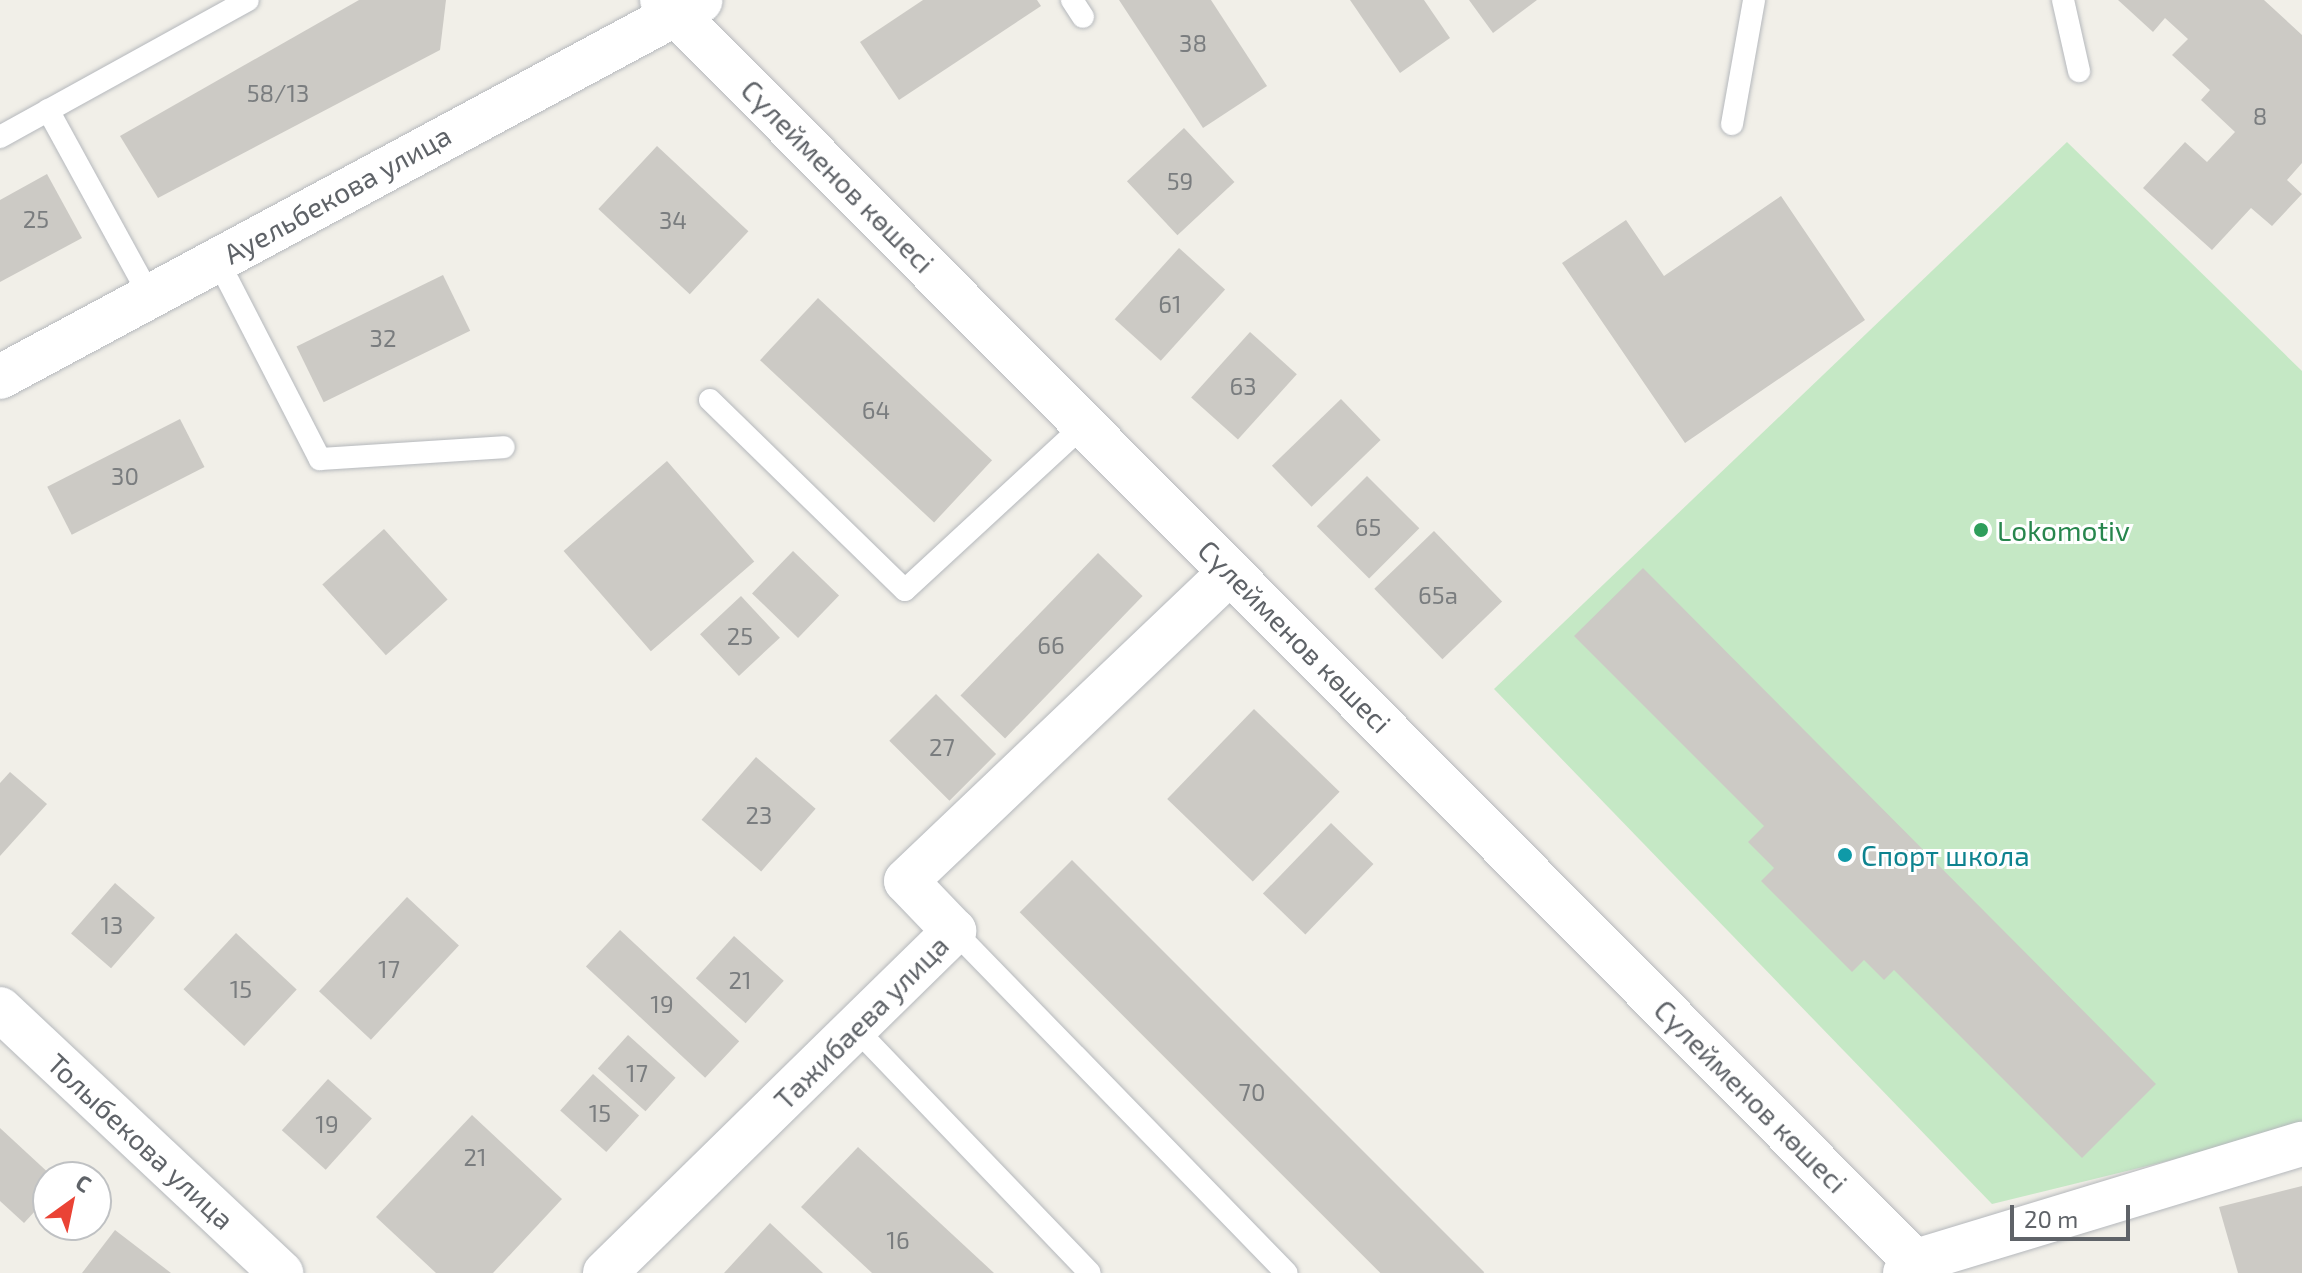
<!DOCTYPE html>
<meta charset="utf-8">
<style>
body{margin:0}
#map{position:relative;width:2302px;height:1273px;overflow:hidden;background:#f1efe8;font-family:"Exo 2",sans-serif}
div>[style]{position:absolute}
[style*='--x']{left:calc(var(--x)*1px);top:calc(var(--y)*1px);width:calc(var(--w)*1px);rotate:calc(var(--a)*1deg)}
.green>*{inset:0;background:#c5e8c5}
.building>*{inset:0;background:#cccac5;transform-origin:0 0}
.roads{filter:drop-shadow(0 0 2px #b5b8bc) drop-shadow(0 0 2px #b5b8bc)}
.lane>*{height:22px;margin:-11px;padding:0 11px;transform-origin:11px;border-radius:11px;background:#fff}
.street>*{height:44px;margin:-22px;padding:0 22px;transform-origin:22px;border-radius:22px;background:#fff}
.secondary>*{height:44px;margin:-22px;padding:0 22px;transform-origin:22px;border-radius:22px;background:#fff}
.dots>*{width:22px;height:22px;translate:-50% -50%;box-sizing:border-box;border:4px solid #fff;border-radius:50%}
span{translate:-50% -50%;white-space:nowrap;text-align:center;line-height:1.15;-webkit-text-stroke:6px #fff;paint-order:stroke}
.number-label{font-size:24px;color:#7a7d7f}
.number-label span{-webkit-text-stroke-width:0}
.street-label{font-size:28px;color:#5f6368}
.leisure-label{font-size:28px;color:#27864d}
.left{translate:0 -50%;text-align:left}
.culture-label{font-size:28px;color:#0d838f}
.north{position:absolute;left:32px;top:1161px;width:80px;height:80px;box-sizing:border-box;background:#fff;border:2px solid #bfc1c3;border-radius:50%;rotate:33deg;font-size:22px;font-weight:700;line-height:32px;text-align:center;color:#5f6368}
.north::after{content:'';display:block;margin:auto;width:28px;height:36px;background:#ea4335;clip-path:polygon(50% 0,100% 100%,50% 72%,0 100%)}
.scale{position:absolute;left:2010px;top:1205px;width:120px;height:36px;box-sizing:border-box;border:4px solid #5f6368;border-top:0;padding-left:10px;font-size:24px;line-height:28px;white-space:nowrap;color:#5f6368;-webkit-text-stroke:6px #fff;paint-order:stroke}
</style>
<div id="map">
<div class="green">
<i style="clip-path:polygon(2067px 142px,2302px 371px,2302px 1128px,1992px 1204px,1494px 689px)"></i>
</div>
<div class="building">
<i style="clip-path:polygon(359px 0,446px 0,440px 50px,158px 198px,120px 136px)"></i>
<i style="clip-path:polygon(923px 0,1037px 0,1041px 6px,899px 100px,860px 42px)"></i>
<i style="clip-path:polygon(1119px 0,1211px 0,1267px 86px,1203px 128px)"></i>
<i style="clip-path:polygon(1350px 0,1424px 0,1450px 38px,1400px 73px)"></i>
<i style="clip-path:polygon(1469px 0,1537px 0,1493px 33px)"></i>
<i style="clip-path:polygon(2118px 0,2264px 0,2302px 35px,2302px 163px,2287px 180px,2302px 194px,2272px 226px,2251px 208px,2212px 250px,2143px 188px,2185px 142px,2207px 162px,2235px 132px,2201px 100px,2210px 90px,2172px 55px,2188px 39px,2165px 18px,2153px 32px)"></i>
<i style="left:1184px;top:128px;width:74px;height:78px;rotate:47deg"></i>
<i style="left:657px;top:146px;width:125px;height:86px;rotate:43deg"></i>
<i style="clip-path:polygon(47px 174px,82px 238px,0 282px,0 200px)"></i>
<i style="clip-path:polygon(1781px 196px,1865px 320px,1685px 443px,1562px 263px,1626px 220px,1664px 276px)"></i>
<i style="left:1179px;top:248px;width:62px;height:96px;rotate:42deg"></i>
<i style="left:443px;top:275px;width:62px;height:163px;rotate:64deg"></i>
<i style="left:818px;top:298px;width:238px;height:85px;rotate:43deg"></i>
<i style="left:1250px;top:332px;width:63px;height:88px;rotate:42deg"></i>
<i style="left:1341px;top:399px;width:57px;height:96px;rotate:46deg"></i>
<i style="left:180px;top:419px;width:54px;height:149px;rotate:63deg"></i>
<i style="left:667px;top:461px;width:133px;height:137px;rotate:49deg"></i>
<i style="left:1367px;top:476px;width:74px;height:71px;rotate:45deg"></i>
<i style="left:384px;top:529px;width:95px;height:83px;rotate:48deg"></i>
<i style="left:1434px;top:531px;width:98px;height:83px;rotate:46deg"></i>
<i style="left:793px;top:551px;width:64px;height:59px;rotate:44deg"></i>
<i style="left:1098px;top:553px;width:62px;height:198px;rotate:44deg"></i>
<i style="clip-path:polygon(1643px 568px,2156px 1084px,2082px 1158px,1894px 970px,1884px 980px,1864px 960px,1852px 972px,1761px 881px,1774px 868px,1748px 842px,1764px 826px,1574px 636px)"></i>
<i style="left:741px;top:596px;width:57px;height:56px;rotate:47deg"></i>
<i style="left:936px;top:694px;width:85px;height:66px;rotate:45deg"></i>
<i style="left:1254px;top:709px;width:119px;height:125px;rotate:44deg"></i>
<i style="left:756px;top:757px;width:79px;height:83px;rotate:41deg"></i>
<i style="clip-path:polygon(10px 772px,47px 804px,0 856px,0 783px)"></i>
<i style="left:1331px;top:823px;width:59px;height:98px;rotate:44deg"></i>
<i style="left:1072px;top:860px;width:583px;height:74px;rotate:45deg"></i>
<i style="left:115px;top:883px;width:53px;height:67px;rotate:41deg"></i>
<i style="left:407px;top:897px;width:71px;height:129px;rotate:43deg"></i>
<i style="left:620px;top:930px;width:163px;height:50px;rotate:43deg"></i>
<i style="left:236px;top:933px;width:83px;height:77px;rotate:43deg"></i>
<i style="left:734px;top:936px;width:67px;height:57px;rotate:42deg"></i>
<i style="left:628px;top:1035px;width:64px;height:45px;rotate:42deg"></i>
<i style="left:593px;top:1074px;width:62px;height:49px;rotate:42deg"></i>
<i style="left:328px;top:1079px;width:59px;height:69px;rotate:42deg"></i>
<i style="clip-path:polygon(472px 1115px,562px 1199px,493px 1273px,436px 1273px,376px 1217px)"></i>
<i style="clip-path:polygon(0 1128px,53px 1177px,48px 1197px,24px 1223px,0 1201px)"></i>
<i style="clip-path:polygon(858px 1147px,994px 1273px,872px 1273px,801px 1207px)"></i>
<i style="clip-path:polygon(2302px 1186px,2302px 1273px,2238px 1273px,2219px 1207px)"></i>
<i style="clip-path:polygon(770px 1223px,823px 1273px,724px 1273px)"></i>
<i style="clip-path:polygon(115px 1230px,171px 1273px,82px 1273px)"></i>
</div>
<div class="roads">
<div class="lane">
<i style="--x:1072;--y:0;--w:20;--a:57"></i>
<i style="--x:2063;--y:0;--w:73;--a:77.3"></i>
<i style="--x:48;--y:110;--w:212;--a:61.3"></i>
<i style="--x:1732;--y:124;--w:126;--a:-79.9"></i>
<i style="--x:0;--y:137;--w:283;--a:-28.9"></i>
<i style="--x:217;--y:259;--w:225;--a:62.8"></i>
<i style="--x:320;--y:459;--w:184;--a:-3.7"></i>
<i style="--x:710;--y:400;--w:272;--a:44.3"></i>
<i style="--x:905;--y:590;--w:245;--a:-42.7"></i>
<i style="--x:954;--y:931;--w:477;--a:45.8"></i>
<i style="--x:855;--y:1028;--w:339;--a:46.2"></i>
</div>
<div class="street">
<i style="--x:605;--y:1273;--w:489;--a:-44.4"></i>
<i style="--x:954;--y:931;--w:69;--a:-133.8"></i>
<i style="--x:906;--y:881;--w:448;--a:-43.6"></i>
<i style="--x:1905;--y:1273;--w:16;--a:-47"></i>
<i style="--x:1916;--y:1261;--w:403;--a:-16.9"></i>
</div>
<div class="secondary">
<i style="--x:662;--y:0;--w:1794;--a:45.2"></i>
<i style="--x:0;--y:377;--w:795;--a:-28.24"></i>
<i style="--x:0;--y:1009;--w:386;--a:43.2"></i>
</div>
</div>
<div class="dots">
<i style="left:1981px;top:530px;background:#2e9e5b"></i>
<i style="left:1845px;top:855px;background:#0f9aa8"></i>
</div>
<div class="number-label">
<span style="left:1193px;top:43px">38</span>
<span style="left:278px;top:93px">58/13</span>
<span style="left:2260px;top:116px">8</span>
<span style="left:1180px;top:181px">59</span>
<span style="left:36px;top:219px">25</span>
<span style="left:673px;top:220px">34</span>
<span style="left:1170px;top:304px">61</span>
<span style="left:383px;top:338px">32</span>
<span style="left:1243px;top:386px">63</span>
<span style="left:876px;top:410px">64</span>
<span style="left:125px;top:476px">30</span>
<span style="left:1368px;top:527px">65</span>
<span style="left:1438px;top:595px">65а</span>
<span style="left:740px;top:636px">25</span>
<span style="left:1051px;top:645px">66</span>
<span style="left:942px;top:747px">27</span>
<span style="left:759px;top:815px">23</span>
<span style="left:112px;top:925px">13</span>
<span style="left:389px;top:969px">17</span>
<span style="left:740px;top:980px">21</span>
<span style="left:241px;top:989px">15</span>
<span style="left:662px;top:1004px">19</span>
<span style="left:637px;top:1073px">17</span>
<span style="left:1252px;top:1092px">70</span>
<span style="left:600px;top:1113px">15</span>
<span style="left:327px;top:1124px">19</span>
<span style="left:475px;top:1157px">21</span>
<span style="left:898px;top:1240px">16</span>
</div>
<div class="street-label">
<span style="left:838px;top:176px;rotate:45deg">Сүлейменов көшесі</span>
<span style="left:337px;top:194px;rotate:-29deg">Ауельбекова улица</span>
<span style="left:1295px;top:636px;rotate:45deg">Сүлейменов көшесі</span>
<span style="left:861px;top:1022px;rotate:-45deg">Тажибаева улица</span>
<span style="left:1751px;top:1096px;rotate:45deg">Сүлейменов көшесі</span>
<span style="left:141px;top:1141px;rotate:43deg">Толыбекова улица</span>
</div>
<div class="leisure-label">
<span class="left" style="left:1997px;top:530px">Lokomotiv</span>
</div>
<div class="culture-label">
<span class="left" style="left:1861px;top:855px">Спорт школа</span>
</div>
<div class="north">С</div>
<div class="scale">20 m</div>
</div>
